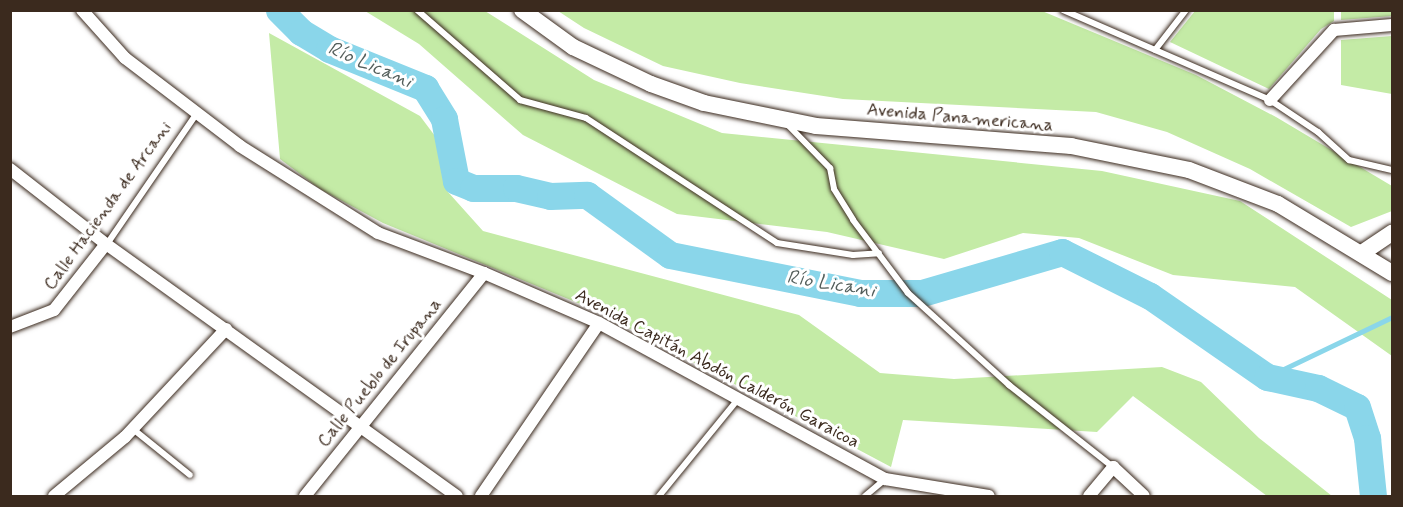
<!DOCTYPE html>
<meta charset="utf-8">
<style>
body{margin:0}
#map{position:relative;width:1403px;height:507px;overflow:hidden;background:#fff;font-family:Mynerve,sans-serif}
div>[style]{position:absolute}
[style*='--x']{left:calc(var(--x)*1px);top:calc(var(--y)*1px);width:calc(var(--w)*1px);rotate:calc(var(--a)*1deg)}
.green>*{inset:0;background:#c4eba6}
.stream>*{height:4.5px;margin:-2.25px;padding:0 2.25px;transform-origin:2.25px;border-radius:2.25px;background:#8ad6ea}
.river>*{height:27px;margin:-13.5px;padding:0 13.5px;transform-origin:13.5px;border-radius:13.5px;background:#8ad6ea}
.roads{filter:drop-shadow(0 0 2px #3b2a1e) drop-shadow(0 0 2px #3b2a1e)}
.lane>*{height:6px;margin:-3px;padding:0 3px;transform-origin:3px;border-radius:3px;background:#fff}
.street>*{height:12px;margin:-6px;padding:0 6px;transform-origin:6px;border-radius:6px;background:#fff}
.secondary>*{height:16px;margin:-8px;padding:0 8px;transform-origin:8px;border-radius:8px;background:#fff}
span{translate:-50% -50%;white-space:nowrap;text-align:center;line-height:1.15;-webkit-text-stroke:6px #fff;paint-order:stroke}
.street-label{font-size:18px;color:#3b2a1e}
.water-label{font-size:20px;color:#535e5b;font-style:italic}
.frame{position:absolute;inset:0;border:12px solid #3b2a1e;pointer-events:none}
</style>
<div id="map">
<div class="green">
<i style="clip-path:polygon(365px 11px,485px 11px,594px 80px,722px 133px,1102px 171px,1240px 201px,1392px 300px,1392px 356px,1295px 287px,1173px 275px,1079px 238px,1023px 233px,944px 259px,827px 232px,677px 214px,523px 135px,419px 44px)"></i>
<i style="clip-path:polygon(558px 11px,1042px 11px,1196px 75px,1276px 117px,1392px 186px,1392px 211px,1351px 227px,1250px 169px,1167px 132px,1096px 112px,843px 99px,740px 83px,663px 66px,584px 28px)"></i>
<i style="clip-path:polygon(1195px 11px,1334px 11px,1334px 21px,1321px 29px,1269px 89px,1170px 42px)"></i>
<i style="clip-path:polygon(1341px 11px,1392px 11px,1392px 16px,1341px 20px)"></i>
<i style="clip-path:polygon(269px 33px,420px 116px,435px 136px,448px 192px,483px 231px,799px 315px,880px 373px,954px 379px,1162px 367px,1201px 382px,1259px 438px,1332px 496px,1267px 496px,1133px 396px,1097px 432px,903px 420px,891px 467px,595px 310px,383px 223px,320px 189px,280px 159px)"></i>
<i style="clip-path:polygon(1392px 36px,1392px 94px,1341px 85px,1341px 40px)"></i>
</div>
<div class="stream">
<i style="--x:1267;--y:377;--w:139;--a:-25.6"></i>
</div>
<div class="river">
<i style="--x:279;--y:10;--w:31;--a:45"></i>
<i style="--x:301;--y:32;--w:33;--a:31"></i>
<i style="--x:329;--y:49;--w:104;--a:22.1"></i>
<i style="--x:425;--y:88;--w:36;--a:58"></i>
<i style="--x:444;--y:119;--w:63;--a:79"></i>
<i style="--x:456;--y:181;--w:18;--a:22"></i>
<i style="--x:473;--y:188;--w:43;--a:0"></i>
<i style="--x:516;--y:188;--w:35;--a:13"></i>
<i style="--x:550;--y:196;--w:37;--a:-2"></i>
<i style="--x:587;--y:195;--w:102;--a:35.9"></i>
<i style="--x:670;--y:255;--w:194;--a:11.3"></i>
<i style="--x:860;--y:293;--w:62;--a:0"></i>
<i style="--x:922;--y:293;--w:146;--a:-16.3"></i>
<i style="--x:1062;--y:252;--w:98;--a:26.6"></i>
<i style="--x:1150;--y:296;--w:142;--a:34.7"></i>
<i style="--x:1267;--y:377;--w:52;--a:12.2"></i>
<i style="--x:1318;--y:388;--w:43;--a:26"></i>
<i style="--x:1357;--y:407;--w:33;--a:72"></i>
<i style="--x:1367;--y:438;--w:58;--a:84.1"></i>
</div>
<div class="roads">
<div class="lane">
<i style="--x:417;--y:10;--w:137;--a:41.1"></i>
<i style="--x:520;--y:100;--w:68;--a:15.3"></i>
<i style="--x:586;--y:118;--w:228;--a:33.2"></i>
<i style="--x:777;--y:243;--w:77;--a:9"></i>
<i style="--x:853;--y:255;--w:26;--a:-4"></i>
<i style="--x:1063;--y:10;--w:226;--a:23.5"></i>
<i style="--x:1270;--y:100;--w:58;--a:33.7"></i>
<i style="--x:1318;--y:132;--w:42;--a:42.1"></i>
<i style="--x:1349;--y:160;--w:44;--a:13.1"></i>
<i style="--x:1155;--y:50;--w:51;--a:-52.2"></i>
<i style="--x:787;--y:124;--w:62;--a:45.7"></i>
<i style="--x:830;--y:168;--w:21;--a:79"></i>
<i style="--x:834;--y:189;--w:36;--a:58"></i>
<i style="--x:853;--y:220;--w:91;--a:53"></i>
<i style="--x:908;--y:293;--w:137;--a:42.3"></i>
<i style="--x:1009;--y:385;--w:132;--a:38.3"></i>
<i style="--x:107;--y:244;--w:159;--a:-55.5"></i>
<i style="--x:133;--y:429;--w:73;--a:38.9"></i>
<i style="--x:659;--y:496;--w:125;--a:-50.8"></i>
<i style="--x:865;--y:496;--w:26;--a:-40"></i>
</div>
<div class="street">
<i style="--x:82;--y:10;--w:64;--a:48.1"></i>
<i style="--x:125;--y:58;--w:145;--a:37.4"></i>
<i style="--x:240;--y:146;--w:163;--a:32.2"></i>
<i style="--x:378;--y:233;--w:113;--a:20.7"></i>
<i style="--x:484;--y:273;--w:125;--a:23.5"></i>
<i style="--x:599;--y:323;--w:326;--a:28.6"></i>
<i style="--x:885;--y:479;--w:105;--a:9.3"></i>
<i style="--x:1270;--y:100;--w:95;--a:-47.6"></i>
<i style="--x:1334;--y:30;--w:58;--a:-4.9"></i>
<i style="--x:10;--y:169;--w:122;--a:38"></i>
<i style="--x:106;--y:244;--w:432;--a:35.7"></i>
<i style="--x:10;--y:327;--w:47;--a:-21.1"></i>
<i style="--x:54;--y:310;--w:84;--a:-51.8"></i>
<i style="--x:54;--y:496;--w:92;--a:-39.7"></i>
<i style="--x:125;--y:437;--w:148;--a:-46.9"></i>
<i style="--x:305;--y:496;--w:286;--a:-51.2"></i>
<i style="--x:481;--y:496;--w:209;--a:-55.7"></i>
<i style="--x:1089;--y:496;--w:38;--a:-50"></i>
<i style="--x:1113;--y:467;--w:42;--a:43.1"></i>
</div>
<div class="secondary">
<i style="--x:522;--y:10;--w:63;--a:36"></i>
<i style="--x:573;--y:47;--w:86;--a:25.4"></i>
<i style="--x:651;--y:84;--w:56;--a:19.7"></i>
<i style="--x:704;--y:103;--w:114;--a:11.6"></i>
<i style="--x:816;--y:126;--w:256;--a:4.5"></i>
<i style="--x:1071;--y:146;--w:120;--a:11.5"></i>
<i style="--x:1189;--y:170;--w:95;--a:20.9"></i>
<i style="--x:1278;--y:204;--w:133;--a:31.2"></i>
<i style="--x:1362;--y:253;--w:36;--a:-34"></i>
</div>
</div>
<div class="street-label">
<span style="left:960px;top:118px;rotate:5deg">Avenida Panamericana</span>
<span style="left:108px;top:206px;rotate:-54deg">Calle Hacienda de Arcani</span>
<span style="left:717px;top:369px;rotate:28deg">Avenida Capitán Abdón Calderón Garaicoa</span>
<span style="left:380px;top:373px;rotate:-51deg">Calle Pueblo de Irupana</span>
</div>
<div class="water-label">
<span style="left:370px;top:65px;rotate:23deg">Río Licani</span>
<span style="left:831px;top:284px;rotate:9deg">Río Licani</span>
</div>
<div class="frame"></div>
</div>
